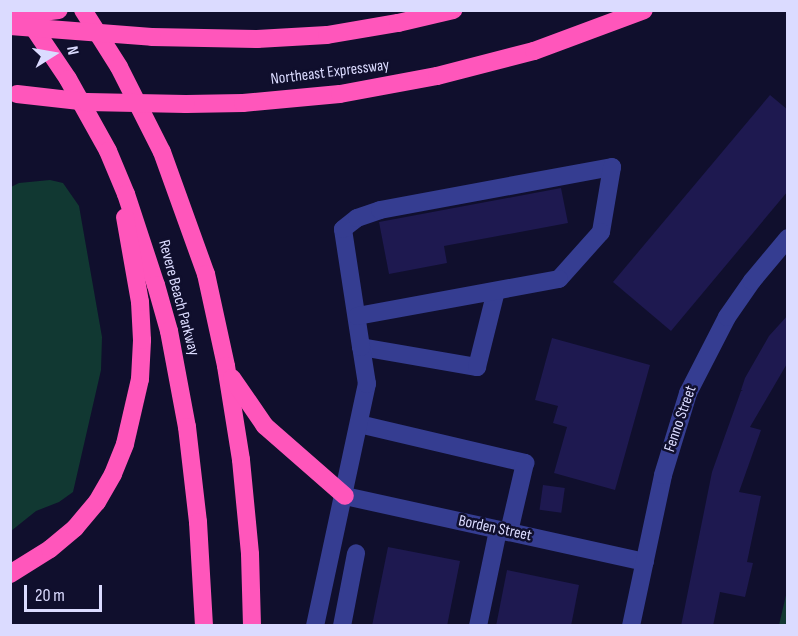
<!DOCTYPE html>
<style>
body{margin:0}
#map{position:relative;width:798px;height:636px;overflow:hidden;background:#100f2d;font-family:"Sofia Sans Condensed",sans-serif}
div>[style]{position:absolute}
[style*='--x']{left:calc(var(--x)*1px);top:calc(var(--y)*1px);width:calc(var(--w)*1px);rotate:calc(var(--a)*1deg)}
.green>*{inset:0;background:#113832}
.building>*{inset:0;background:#1e1950;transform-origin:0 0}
.minor>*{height:18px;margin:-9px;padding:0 9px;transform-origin:9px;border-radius:9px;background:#353d91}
.highway>*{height:18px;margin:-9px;padding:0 9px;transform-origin:9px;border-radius:9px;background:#ff56bb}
.highway-bridge>*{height:18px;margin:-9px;padding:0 9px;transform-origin:9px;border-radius:9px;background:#ff56bb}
span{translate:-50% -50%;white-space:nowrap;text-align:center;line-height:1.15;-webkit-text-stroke:5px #100f2d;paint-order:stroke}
.street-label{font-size:16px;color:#dbdbff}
.frame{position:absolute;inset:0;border:12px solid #dbdbff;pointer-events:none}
.north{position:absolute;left:24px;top:24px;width:60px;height:60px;-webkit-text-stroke:4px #100f2d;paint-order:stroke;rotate:79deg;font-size:16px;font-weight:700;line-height:24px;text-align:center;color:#dbdbff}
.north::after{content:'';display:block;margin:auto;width:21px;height:27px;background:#dbdbff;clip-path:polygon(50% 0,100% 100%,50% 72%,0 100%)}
.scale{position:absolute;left:24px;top:585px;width:78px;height:27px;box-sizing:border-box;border:3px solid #dbdbff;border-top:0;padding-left:8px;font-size:18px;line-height:21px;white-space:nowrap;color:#dbdbff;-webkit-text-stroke:4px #100f2d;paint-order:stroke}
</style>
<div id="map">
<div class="green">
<i style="clip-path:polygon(50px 180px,63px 183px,79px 206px,102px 337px,101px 370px,73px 492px,59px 502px,36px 511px,11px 531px,11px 187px,19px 183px)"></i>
<i style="clip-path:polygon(787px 591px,787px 625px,779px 625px)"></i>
</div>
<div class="building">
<i style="clip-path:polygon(770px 95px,788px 110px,788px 191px,671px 331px,613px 282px)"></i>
<i style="clip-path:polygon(561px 188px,568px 223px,444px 246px,447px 263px,389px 274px,379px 222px)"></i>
<i style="clip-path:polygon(788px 315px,788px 362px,750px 427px,761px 430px,739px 492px,761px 496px,747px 562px,753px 563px,745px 597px,720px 592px,713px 626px,681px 626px,712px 472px,741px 391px,743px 391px,741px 390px,745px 378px,769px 336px)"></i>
<i style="clip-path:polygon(552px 338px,650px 365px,615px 490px,554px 473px,567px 427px,553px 423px,558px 406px,535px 400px)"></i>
<i style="left:543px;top:485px;width:22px;height:25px;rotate:8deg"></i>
<i style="clip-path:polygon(388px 547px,460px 561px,447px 626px,372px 626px)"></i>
<i style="clip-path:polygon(507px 570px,579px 585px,571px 626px,496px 626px)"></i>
</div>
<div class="minor">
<i style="--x:361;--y:347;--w:118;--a:9.8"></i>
<i style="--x:477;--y:367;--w:78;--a:-76"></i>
<i style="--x:359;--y:424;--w:171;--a:13.2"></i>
<i style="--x:525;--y:463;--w:71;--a:103.1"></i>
<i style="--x:345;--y:496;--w:307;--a:12.4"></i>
<i style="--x:315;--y:626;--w:248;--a:-77.9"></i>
<i style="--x:367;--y:384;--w:37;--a:-99"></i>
<i style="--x:361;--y:347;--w:119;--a:-98.7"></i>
<i style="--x:343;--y:229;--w:18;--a:-38"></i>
<i style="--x:357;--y:218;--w:24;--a:-19"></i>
<i style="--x:380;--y:210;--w:236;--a:-10.5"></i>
<i style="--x:612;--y:167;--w:66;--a:99.6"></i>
<i style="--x:601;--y:232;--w:63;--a:131.8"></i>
<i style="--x:559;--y:279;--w:205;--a:169.6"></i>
<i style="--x:342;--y:626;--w:74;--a:-79.1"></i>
<i style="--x:478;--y:626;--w:98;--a:-78.2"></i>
<i style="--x:631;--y:626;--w:154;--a:-78"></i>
<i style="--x:663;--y:475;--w:86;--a:-73"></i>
<i style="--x:688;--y:393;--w:85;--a:-62.8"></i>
<i style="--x:727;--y:317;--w:44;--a:-55.2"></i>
<i style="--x:752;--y:281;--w:56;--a:-50.1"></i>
</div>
<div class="highway">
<i style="--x:83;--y:10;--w:67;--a:57.7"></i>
<i style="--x:119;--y:67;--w:95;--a:63.2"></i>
<i style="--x:162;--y:152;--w:130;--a:70.2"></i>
<i style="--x:206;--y:274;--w:94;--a:77.7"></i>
<i style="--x:226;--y:366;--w:95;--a:80.9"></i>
<i style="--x:241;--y:460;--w:94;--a:84.5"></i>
<i style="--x:250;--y:554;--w:72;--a:88.4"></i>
<i style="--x:27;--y:18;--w:73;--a:56.1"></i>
<i style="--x:68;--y:79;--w:82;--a:60.9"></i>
<i style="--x:108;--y:151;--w:47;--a:67.3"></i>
<i style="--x:126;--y:194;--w:96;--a:71.8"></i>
<i style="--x:156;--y:285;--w:48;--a:74.2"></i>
<i style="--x:169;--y:331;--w:98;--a:79.4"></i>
<i style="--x:187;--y:427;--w:96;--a:83.4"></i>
<i style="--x:198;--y:522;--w:104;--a:86.7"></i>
<i style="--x:152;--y:37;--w:105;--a:1.1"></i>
<i style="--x:257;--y:39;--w:70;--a:-3.3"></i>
<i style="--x:327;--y:35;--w:72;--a:-9.6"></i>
<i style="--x:398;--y:23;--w:57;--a:-13.3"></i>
<i style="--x:186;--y:104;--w:57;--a:-1"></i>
<i style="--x:243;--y:103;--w:97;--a:-5.3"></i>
<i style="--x:340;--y:94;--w:99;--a:-10.5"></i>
<i style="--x:437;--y:76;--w:100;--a:-14.5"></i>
<i style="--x:534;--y:51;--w:117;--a:-20.4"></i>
<i style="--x:232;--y:378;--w:58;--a:55.5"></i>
<i style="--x:265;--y:426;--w:106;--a:41.2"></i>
<i style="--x:10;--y:574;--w:47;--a:-32"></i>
<i style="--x:50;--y:549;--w:33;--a:-40"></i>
<i style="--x:75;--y:528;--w:34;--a:-50"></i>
<i style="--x:97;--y:502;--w:32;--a:-60"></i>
<i style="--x:113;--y:474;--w:32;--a:-68"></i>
<i style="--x:125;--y:444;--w:67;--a:-77"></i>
<i style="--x:140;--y:379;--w:39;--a:-87"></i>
<i style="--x:142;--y:340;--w:38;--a:-93"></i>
<i style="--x:140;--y:302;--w:86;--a:-100"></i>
</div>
<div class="highway-bridge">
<i style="--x:10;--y:16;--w:49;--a:-7"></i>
<i style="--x:10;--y:26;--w:142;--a:4.4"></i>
<i style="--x:17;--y:94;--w:70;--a:6.5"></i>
<i style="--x:87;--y:102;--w:99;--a:1.2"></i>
</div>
<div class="street-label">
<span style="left:330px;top:73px;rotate:-7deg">Northeast Expressway</span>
<span style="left:178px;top:298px;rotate:75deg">Revere Beach Parkway</span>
<span style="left:681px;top:419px;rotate:-71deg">Fenno Street</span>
<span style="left:495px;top:529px;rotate:12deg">Borden Street</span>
</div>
<div class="frame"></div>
<div class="north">N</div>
<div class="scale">20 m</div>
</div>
